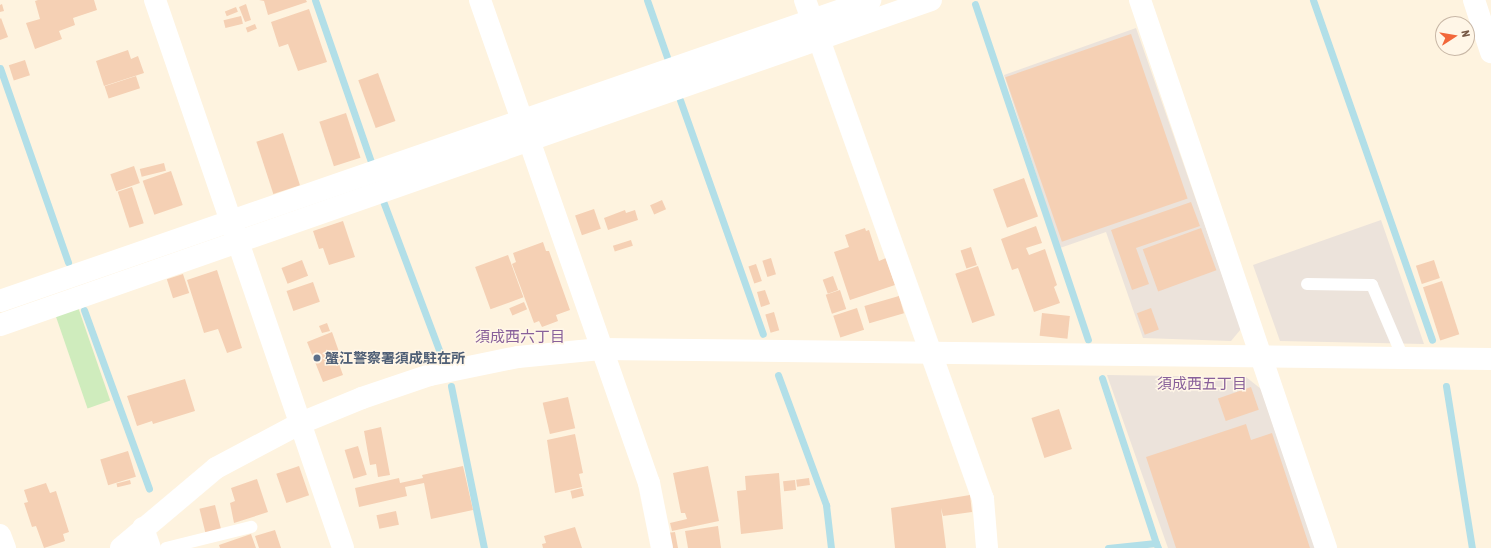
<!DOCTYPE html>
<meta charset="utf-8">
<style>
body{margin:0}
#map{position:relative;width:1491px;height:548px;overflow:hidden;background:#fef3df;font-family:"Asap Condensed","Noto Sans JP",sans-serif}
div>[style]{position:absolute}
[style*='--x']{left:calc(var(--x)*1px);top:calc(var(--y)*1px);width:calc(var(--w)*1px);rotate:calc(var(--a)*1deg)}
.industrial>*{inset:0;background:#ece3db}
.green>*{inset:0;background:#cfecbd;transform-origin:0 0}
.stream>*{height:7px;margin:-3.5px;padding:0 3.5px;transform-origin:3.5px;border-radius:3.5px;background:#b2dfe8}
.building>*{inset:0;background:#f5d0b4;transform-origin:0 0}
.service>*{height:12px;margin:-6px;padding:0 6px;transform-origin:6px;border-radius:6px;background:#fff}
.minor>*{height:22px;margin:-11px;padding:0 11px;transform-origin:11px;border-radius:11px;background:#fff}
.tertiary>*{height:22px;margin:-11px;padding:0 11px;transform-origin:11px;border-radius:11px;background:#fff}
.dots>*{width:11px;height:11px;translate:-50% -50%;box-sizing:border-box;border:2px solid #fff6e7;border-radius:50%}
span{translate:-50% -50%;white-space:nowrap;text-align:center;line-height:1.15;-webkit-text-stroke:3px #fff6e7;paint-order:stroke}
.service-label{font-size:14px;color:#4e5e75;font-weight:700}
.left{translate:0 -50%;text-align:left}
.neighbourhood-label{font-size:15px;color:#88609a}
.north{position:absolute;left:1435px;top:16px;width:40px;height:40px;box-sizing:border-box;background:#fff6e7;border:1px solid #c8b7a6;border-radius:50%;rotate:78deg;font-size:11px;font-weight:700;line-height:16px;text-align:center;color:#765845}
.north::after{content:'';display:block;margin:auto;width:14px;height:18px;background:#f2673a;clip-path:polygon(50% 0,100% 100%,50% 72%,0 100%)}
</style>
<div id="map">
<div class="industrial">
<i style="clip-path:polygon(1136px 28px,1241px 329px,1231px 341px,1143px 338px,1106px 232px,1060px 248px,1004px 75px)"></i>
<i style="clip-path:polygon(1381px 220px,1424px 344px,1280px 341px,1253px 265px)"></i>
<i style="clip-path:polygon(1107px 375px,1246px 377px,1261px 389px,1315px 548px,1168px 548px)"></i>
</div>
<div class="green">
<i style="left:78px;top:307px;width:99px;height:24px;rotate:71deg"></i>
</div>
<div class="stream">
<i style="--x:315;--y:0;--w:171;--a:70.9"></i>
<i style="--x:647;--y:0;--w:64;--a:70.7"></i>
<i style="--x:1313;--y:0;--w:360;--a:70.7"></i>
<i style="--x:975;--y:4;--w:354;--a:71.4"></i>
<i style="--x:0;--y:68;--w:206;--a:70.7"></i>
<i style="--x:680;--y:100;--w:248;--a:70.5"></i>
<i style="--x:383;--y:201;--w:159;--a:69.4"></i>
<i style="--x:84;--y:310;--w:190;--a:70"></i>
<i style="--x:778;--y:375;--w:139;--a:69.7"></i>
<i style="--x:826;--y:505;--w:43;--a:83.4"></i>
<i style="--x:1102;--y:378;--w:174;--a:71.9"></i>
<i style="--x:451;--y:386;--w:165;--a:78.5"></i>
<i style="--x:1446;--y:386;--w:164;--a:80.9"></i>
<i style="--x:1108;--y:548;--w:48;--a:-5.9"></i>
<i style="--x:1156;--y:543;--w:5;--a:68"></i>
</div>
<div class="building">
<i style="clip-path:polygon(38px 0,94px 0,97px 10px,73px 18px,75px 25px,59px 31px,62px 39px,35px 49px,26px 23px,40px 19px,35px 1px)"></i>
<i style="clip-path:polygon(259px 0,306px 0,307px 2px,268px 15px,264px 1px)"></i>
<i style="clip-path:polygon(2px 4px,4px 11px,0 12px,0 5px)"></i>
<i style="clip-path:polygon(246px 4px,251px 20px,245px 22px,239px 7px)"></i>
<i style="left:236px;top:7px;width:5px;height:12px;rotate:68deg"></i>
<i style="clip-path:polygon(309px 9px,327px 62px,298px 71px,288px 44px,279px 47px,271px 22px)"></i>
<i style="left:241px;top:16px;width:8px;height:18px;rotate:76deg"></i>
<i style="clip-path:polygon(1px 18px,8px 37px,0 40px,0 19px)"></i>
<i style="left:255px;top:24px;width:5px;height:10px;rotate:68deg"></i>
<i style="left:1131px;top:34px;width:174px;height:133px;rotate:71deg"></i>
<i style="clip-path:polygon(128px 50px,131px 59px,138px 56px,144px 73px,104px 86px,96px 61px)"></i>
<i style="left:25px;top:60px;width:16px;height:17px;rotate:72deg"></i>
<i style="left:378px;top:73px;width:51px;height:21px;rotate:70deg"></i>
<i style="left:136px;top:76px;width:13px;height:33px;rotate:72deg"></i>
<i style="left:346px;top:113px;width:47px;height:28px;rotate:72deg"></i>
<i style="left:283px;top:133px;width:55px;height:28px;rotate:72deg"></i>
<i style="left:164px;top:163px;width:8px;height:25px;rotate:76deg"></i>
<i style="left:134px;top:166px;width:18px;height:25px;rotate:71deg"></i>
<i style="left:171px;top:171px;width:36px;height:30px;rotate:71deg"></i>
<i style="left:1024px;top:178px;width:41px;height:33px;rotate:70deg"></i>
<i style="left:132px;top:187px;width:38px;height:15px;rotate:72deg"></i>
<i style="left:662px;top:200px;width:10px;height:13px;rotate:66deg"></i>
<i style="clip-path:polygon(1191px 202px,1200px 226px,1136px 248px,1149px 284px,1132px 290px,1111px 230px)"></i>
<i style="left:594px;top:209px;width:21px;height:20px;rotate:71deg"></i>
<i style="clip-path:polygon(625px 210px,626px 213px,635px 210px,638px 220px,608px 230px,604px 218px)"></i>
<i style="clip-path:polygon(343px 221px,355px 257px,329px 265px,323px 248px,319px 249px,313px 231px)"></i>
<i style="clip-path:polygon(1036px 226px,1042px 243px,1026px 248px,1029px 255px,1045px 249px,1057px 285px,1054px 287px,1060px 303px,1034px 312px,1018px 268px,1012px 270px,1001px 239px)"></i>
<i style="clip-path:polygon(865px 228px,866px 231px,869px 230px,879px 261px,886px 258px,895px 285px,850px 300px,834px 252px,849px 247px,845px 235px)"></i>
<i style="left:1201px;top:228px;width:45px;height:62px;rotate:70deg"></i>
<i style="left:631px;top:240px;width:6px;height:19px;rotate:72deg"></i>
<i style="clip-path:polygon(543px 242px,546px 251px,549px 251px,570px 310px,556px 315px,558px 321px,542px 327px,539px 321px,534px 323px,512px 264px,516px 262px,513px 253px)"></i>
<i style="left:971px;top:247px;width:19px;height:11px;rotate:72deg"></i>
<i style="left:508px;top:255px;width:45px;height:35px;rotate:70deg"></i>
<i style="left:771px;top:258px;width:17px;height:9px;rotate:73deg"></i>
<i style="left:302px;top:260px;width:17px;height:22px;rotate:69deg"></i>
<i style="left:1434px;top:260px;width:19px;height:19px;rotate:72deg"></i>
<i style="left:756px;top:264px;width:18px;height:8px;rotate:71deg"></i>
<i style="left:978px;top:266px;width:52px;height:24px;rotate:71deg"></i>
<i style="clip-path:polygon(217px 270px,242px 348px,227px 353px,218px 329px,204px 333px,187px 280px)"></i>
<i style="left:183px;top:274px;width:20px;height:17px;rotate:72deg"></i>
<i style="left:833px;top:276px;width:15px;height:11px;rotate:70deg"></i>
<i style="left:1442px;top:281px;width:56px;height:20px;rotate:72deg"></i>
<i style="left:313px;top:282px;width:21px;height:28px;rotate:71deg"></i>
<i style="clip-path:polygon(765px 290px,770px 304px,761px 307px,757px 292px)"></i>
<i style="left:840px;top:290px;width:20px;height:15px;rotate:72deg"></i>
<i style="left:899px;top:296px;width:18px;height:36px;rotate:74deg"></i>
<i style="left:524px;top:302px;width:8px;height:16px;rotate:67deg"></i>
<i style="left:857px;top:308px;width:23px;height:25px;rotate:72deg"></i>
<i style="left:1151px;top:308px;width:23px;height:15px;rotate:70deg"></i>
<i style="left:774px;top:312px;width:19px;height:9px;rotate:74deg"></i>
<i style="left:1042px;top:313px;width:28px;height:23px;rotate:6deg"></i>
<i style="clip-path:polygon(327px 323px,330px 331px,322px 333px,319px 326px)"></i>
<i style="clip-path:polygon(332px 332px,343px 363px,339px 364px,343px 375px,323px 382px,307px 342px)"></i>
<i style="clip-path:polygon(185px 379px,195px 411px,153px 424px,152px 421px,137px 426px,127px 396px)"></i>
<i style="left:1251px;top:387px;width:24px;height:35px;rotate:71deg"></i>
<i style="left:568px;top:397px;width:32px;height:26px;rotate:77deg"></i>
<i style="left:1059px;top:409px;width:42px;height:29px;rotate:72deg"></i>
<i style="clip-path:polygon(1246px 424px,1251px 440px,1272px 433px,1310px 548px,1176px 548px,1146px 457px)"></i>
<i style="clip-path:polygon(381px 427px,390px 475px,378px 477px,376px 464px,370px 465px,364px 431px)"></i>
<i style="clip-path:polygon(575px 434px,583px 473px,579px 474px,582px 487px,555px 493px,547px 440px)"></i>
<i style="left:358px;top:446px;width:30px;height:14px;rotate:73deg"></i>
<i style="left:128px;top:451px;width:27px;height:29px;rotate:73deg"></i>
<i style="left:299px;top:466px;width:31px;height:24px;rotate:71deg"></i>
<i style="clip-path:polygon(463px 466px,473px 510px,431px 519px,424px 483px,405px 487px,407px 496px,359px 507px,355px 488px,399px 478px,400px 483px,423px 478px,422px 475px)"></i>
<i style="clip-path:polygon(708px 466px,719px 521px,672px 531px,670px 523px,687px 519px,685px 513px,681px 513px,673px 473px)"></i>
<i style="clip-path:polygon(779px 473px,783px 529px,741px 534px,737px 491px,746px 490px,745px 476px)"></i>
<i style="left:809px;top:478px;width:7px;height:13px;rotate:82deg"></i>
<i style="clip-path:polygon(257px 479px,268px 512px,234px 523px,230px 503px,235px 501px,231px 488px)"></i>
<i style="left:130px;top:480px;width:4px;height:14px;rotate:76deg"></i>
<i style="left:795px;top:480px;width:10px;height:12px;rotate:84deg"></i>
<i style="clip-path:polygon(46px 483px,50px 493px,56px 491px,69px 532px,63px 534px,65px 541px,44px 548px,36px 526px,32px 527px,24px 503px,28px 502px,24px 490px)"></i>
<i style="left:582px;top:488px;width:8px;height:12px;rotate:76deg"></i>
<i style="clip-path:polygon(970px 495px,972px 512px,943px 516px,941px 508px,946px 548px,895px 548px,891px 508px)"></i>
<i style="left:215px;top:505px;width:25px;height:16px;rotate:76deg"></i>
<i style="left:396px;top:511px;width:14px;height:20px;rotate:78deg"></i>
<i style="clip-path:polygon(718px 526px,721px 548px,688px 548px,685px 531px)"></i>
<i style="clip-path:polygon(575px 527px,582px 548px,543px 548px,542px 544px,546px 543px,544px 536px)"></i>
<i style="clip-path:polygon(275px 530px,281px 548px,259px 548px,255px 536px)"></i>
<i style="clip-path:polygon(675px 532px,678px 548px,670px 548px,667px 533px)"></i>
<i style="clip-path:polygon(251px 534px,256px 548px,220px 548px,219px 545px)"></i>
</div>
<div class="service">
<i style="--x:1307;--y:284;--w:65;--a:0.9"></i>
<i style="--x:1372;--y:285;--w:82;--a:66.9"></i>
<i style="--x:166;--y:548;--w:88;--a:-13.9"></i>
</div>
<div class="minor">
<i style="--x:480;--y:0;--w:512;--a:70.72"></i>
<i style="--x:649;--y:483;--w:66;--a:78.7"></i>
<i style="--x:805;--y:0;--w:530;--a:70.37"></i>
<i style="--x:983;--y:499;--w:49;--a:85.3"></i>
<i style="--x:1140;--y:0;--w:579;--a:71.25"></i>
<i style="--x:1474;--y:0;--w:55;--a:71.9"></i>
<i style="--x:0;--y:301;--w:921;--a:-19.08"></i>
<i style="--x:0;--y:325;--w:986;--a:-19.24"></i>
<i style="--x:143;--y:528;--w:21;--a:71"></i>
<i style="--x:0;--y:535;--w:14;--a:69"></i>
</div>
<div class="tertiary">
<i style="--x:155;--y:0;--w:579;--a:71.06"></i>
<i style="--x:121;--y:548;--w:124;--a:-40.1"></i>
<i style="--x:216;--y:468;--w:96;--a:-27.9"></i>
<i style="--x:301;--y:423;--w:66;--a:-22.3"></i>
<i style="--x:362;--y:398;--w:72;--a:-18.7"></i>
<i style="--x:430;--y:375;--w:90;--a:-11.6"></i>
<i style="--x:518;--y:357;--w:83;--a:-5.5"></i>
<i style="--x:601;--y:349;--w:890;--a:0.64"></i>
</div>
<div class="dots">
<i style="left:317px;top:358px;background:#5c6f8a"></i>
</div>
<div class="service-label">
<span class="left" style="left:325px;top:358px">蟹江警察署須成駐在所</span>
</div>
<div class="neighbourhood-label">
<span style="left:520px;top:337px">須成西六丁目</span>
<span style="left:1202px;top:384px">須成西五丁目</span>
</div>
<div class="north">N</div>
</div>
